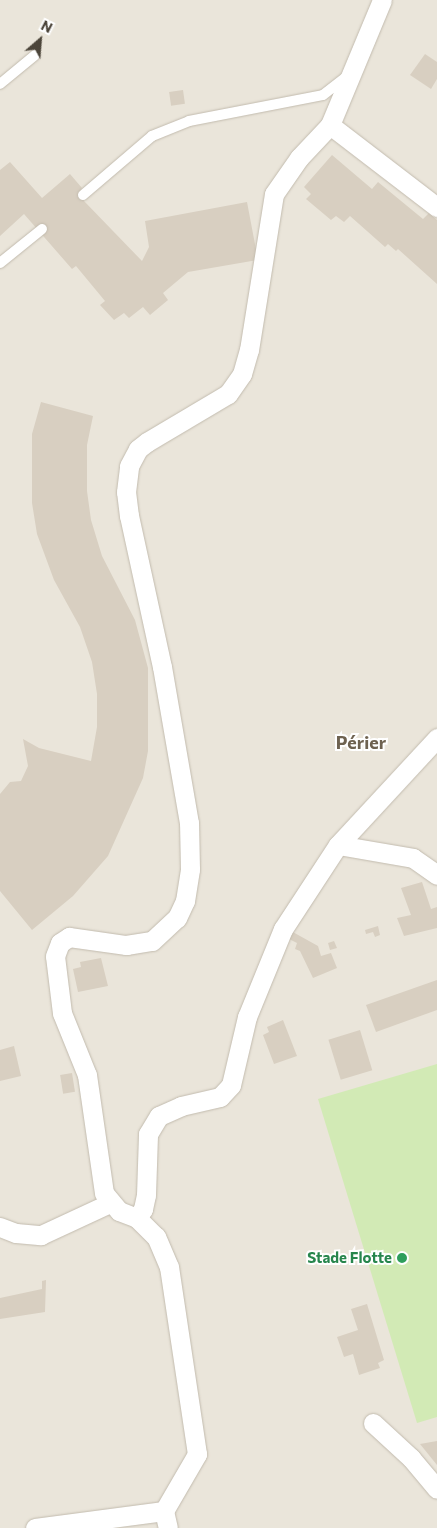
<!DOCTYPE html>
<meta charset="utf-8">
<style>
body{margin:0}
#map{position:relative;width:437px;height:1528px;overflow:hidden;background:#f6f3ec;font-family:Commissioner,sans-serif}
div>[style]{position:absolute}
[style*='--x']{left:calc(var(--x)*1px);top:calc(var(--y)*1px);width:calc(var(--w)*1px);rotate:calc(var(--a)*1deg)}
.residential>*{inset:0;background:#eae5da;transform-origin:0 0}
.green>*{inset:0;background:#d2eab5}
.building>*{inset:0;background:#d8cfc1;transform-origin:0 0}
.roads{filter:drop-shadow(0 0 1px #c2bbae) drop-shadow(0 0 1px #c2bbae)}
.service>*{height:10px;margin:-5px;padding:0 5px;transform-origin:5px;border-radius:5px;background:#fff}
.minor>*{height:19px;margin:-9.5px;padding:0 9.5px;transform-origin:9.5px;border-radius:9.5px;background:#fff}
.dots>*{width:14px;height:14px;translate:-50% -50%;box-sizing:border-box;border:2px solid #fff;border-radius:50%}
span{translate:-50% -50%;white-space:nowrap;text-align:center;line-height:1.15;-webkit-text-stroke:4px #fff;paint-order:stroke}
.leisure-label{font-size:15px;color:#27864d;font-weight:700}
.right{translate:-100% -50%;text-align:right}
.quarter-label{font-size:18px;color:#6e6250;font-weight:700}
.north{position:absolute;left:15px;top:15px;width:50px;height:50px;-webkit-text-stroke:4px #fff;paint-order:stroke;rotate:27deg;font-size:14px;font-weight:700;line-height:20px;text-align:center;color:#4b4439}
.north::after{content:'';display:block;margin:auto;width:18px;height:22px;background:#4b4439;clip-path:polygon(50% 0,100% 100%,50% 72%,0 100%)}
</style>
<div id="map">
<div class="residential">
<i style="left:0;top:0;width:437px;height:1528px"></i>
</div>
<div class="green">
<i style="clip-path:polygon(437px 1064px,437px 1417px,417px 1423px,318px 1099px)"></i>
</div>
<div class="building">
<i style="clip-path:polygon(425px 54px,437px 62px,437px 79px,431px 89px,410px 75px)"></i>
<i style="left:183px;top:90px;width:14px;height:14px;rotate:82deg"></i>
<i style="clip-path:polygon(332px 155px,372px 189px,378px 182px,423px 219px,429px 213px,437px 220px,437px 284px,398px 249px,396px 251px,388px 244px,385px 247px,350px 216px,344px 222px,336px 216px,331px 220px,306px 199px,311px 194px,304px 187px)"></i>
<i style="clip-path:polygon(10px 162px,42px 198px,70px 174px,82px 188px,80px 191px,84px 201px,142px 261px,149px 247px,145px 221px,247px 202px,258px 260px,188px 272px,163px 293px,168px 300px,150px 315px,143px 307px,129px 318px,124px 313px,114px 320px,100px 305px,105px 301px,76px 266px,72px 269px,24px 214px,0 236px,0 170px)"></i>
<i style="clip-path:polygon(41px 402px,93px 416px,87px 445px,87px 491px,91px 520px,102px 556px,135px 620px,148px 668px,148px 751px,143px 778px,108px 856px,73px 896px,32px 930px,0 891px,0 794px,10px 782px,21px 781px,28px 766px,23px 739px,39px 748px,91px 761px,97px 727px,97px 694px,92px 662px,80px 627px,54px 580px,37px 534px,32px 503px,32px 434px)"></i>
<i style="clip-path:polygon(422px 882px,431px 909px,437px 907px,437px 928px,404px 936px,397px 918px,411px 915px,401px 888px)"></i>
<i style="clip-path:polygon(378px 926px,380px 935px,375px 937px,373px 932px,366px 934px,365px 930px)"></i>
<i style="clip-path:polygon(291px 931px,318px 946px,321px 956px,331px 953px,337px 968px,313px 978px,300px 951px,295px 949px,297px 943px,287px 938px)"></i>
<i style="clip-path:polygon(334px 941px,337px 948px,330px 950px,328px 943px)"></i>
<i style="clip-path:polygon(101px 958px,108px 986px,78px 992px,73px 969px,81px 967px,80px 962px)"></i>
<i style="clip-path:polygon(437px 980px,437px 1010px,376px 1032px,366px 1005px)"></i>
<i style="clip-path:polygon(283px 1020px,297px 1056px,274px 1064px,263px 1035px,269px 1032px,267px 1027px)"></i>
<i style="left:360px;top:1030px;width:42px;height:33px;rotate:73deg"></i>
<i style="clip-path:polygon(14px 1046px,21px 1076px,0 1081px,0 1050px)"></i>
<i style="left:72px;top:1073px;width:19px;height:12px;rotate:81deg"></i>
<i style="clip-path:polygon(46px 1280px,45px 1312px,0 1319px,0 1298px,42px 1289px,42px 1281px)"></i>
<i style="clip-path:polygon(367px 1304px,384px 1360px,378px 1363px,380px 1368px,359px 1375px,353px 1354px,344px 1357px,337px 1337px,358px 1330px,351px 1309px)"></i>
<i style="clip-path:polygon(437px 1441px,437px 1465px,420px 1444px)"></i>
</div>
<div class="roads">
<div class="service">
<i style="--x:0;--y:84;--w:45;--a:-39.6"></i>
<i style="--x:83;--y:195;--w:91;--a:-40.5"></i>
<i style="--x:152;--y:136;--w:40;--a:-22"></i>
<i style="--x:189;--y:121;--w:136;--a:-11"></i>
<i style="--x:323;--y:95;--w:29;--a:-38"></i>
<i style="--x:0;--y:263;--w:54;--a:-39"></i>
</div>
<div class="minor">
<i style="--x:330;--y:125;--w:135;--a:37.5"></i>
<i style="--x:338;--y:845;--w:76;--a:9.8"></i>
<i style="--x:413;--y:858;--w:29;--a:35"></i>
<i style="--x:137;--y:1218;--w:11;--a:-56"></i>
<i style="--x:143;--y:1209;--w:14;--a:-78"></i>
<i style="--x:146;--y:1195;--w:61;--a:-88.1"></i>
<i style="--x:148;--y:1134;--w:21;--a:-59"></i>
<i style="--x:159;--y:1116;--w:24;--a:-24"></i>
<i style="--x:181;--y:1106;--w:40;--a:-13"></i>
<i style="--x:220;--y:1097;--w:16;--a:-47"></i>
<i style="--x:231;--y:1085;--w:70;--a:-76.8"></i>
<i style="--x:247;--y:1017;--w:95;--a:-67.8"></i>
<i style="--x:283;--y:929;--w:100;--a:-56.8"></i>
<i style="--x:338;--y:845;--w:146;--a:-47.2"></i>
<i style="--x:0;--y:1227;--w:17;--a:21"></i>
<i style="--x:16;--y:1233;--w:25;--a:5"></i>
<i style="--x:41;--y:1235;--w:76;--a:-24.9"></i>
<i style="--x:373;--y:1423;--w:52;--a:42.6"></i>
<i style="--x:411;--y:1458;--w:40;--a:50"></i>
<i style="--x:164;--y:1511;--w:66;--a:-59.9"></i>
<i style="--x:197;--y:1454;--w:189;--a:-98.5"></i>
<i style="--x:169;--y:1267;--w:33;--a:-113"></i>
<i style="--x:156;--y:1237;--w:27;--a:-135"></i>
<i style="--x:137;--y:1218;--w:19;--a:-159"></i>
<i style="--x:119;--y:1211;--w:23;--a:-130"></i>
<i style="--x:104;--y:1193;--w:119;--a:-98.2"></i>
<i style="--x:87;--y:1075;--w:67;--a:-112"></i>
<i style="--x:62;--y:1013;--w:57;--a:-97"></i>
<i style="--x:55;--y:956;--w:14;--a:-69"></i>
<i style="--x:60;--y:943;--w:11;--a:-34"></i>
<i style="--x:69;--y:937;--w:58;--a:8"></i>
<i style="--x:126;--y:945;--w:26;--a:-9"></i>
<i style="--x:152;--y:941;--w:34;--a:-43"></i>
<i style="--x:177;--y:918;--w:19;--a:-65"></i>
<i style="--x:185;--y:901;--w:32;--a:-81"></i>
<i style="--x:190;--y:869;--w:46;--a:-91.2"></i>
<i style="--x:189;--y:823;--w:158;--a:-99.8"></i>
<i style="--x:162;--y:667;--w:155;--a:-102.3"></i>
<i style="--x:129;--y:516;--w:24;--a:-97"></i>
<i style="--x:126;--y:492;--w:26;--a:-83"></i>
<i style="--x:129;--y:466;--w:19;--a:-62"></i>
<i style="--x:138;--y:449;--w:11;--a:-38"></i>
<i style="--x:147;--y:442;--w:94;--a:-30.7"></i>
<i style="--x:228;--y:394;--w:24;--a:-55"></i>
<i style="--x:242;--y:374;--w:25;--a:-74"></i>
<i style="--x:249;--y:350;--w:158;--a:-80.9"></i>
<i style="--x:274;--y:194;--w:44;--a:-55.2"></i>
<i style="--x:299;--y:158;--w:45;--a:-46.8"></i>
<i style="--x:330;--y:125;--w:135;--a:-67.4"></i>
<i style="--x:35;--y:1528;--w:130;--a:-7.5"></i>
<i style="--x:164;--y:1511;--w:17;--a:77"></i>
</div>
</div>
<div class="dots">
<i style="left:402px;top:1258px;background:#2e9e5b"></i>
</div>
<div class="leisure-label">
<span class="right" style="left:392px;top:1258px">Stade Flotte</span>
</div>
<div class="quarter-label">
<span style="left:361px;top:742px">Périer</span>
</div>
<div class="north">N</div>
</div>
